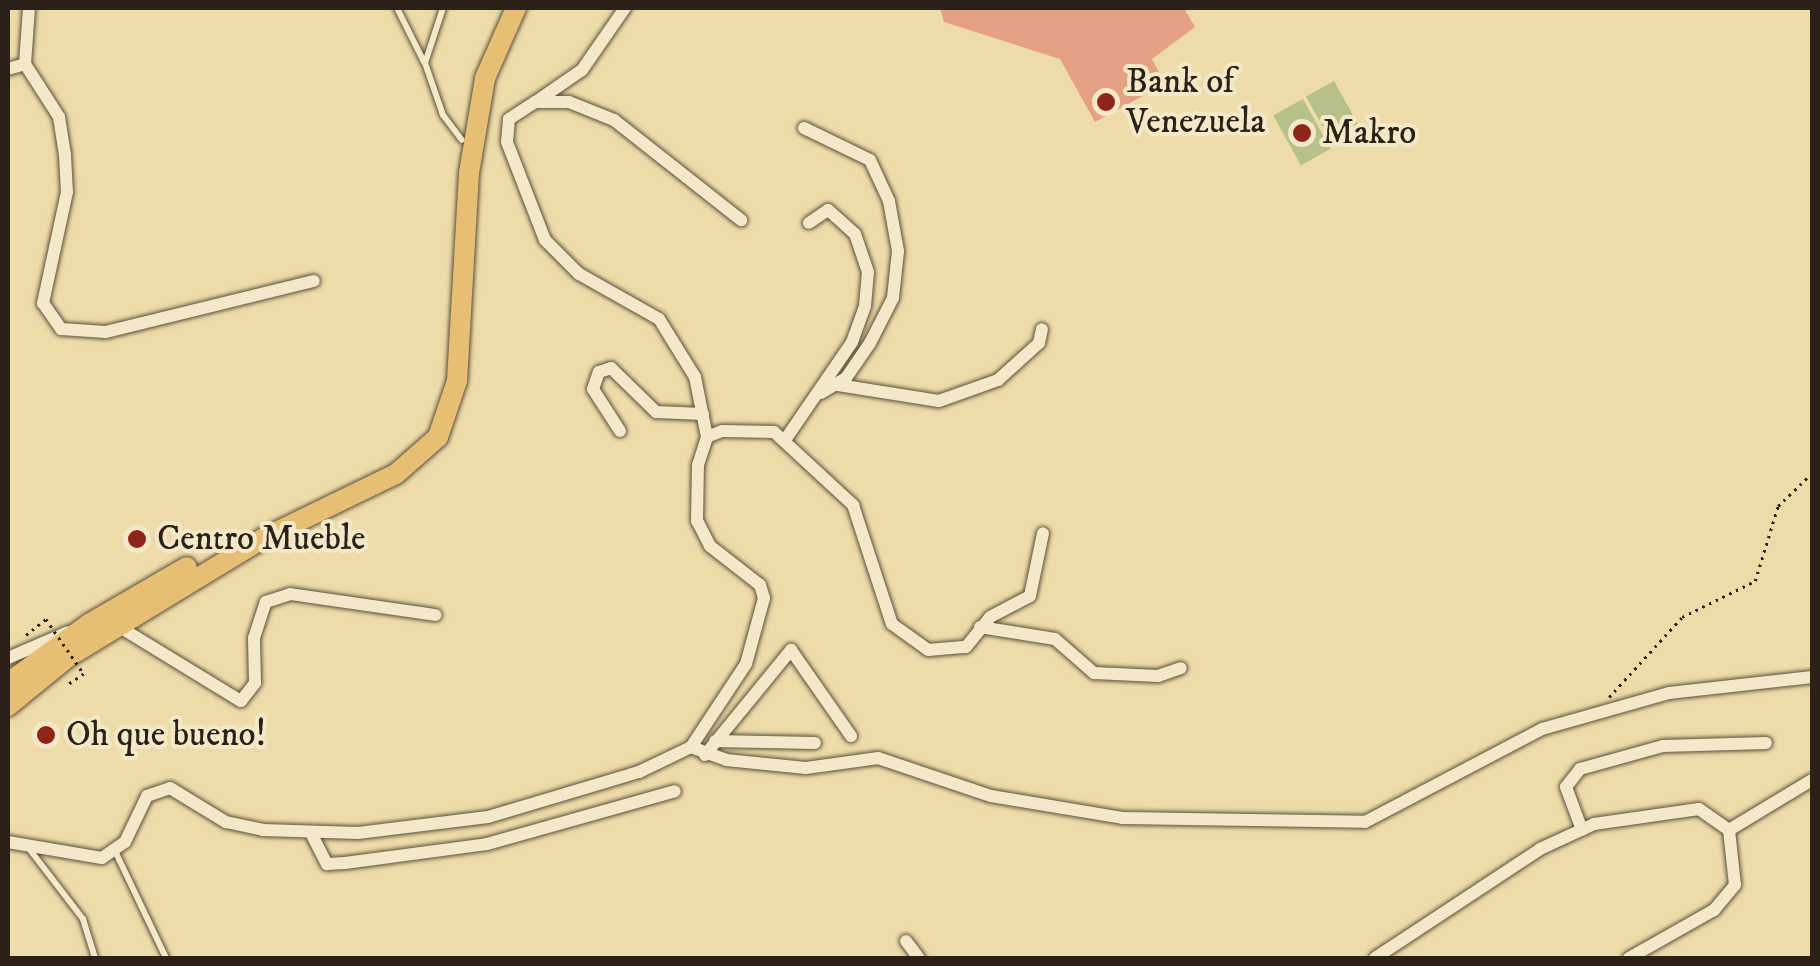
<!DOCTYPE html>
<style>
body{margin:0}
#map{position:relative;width:1820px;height:966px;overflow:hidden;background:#eddba9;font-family:"IM FELL DW Pica",serif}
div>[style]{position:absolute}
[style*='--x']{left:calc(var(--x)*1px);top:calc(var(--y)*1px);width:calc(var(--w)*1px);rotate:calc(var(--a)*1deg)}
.green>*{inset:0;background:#b7c089;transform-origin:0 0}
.building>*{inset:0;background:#e6a184}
.path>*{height:2.5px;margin-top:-1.25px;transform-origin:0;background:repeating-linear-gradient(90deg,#2c2116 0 2.5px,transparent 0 7.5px)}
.roads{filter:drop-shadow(0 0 2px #5c503b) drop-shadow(0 0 2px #5c503b)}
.service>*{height:6px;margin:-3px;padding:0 3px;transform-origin:3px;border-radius:3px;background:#f3e8c7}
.minor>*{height:12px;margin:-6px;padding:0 6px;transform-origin:6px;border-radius:6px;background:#f3e8c7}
.primary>*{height:20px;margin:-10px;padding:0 10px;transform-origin:10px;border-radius:10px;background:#e6be74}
.path-bridge>*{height:2.5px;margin-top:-1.25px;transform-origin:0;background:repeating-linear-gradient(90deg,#2c2116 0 2.5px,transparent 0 7.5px)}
.dots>*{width:28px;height:28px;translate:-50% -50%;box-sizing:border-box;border:5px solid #f3e8c7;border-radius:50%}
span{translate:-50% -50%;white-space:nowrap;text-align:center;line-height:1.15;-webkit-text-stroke:8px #f3e8c7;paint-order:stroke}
.poi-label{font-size:35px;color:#2c2116}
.left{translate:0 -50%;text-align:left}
.frame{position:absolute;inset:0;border:10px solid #2c2116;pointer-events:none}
</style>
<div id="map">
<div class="green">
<i style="left:1334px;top:81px;width:57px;height:32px;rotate:61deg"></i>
<i style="left:1303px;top:99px;width:57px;height:34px;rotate:61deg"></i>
</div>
<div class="building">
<i style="clip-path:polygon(940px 8px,1184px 8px,1195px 27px,1152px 59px,1165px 84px,1095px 122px,1060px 59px,944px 22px)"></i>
</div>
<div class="path">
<i style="--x:1609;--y:697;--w:108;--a:-47.6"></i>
<i style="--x:1682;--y:617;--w:81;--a:-26.3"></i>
<i style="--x:1755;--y:581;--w:78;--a:-73"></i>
<i style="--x:1778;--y:506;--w:47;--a:-44.1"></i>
</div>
<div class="roads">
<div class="service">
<i style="--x:397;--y:8;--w:60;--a:63.4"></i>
<i style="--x:443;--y:8;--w:58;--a:108.1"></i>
<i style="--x:425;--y:63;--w:55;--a:70.9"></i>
<i style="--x:443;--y:115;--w:31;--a:53"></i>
<i style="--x:27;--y:846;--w:92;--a:52.5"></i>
<i style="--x:83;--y:919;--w:41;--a:72.9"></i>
<i style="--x:116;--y:853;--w:116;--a:64.5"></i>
</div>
<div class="minor">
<i style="--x:25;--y:64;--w:63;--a:57.3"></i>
<i style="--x:59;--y:117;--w:38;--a:81"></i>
<i style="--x:65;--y:155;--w:37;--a:87"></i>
<i style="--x:67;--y:192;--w:114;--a:102.2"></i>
<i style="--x:43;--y:303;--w:32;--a:55"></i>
<i style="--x:61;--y:329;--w:45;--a:3.8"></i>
<i style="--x:106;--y:332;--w:214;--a:-13.8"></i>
<i style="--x:25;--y:64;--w:56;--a:-85.9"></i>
<i style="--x:8;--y:69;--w:18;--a:-16"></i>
<i style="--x:537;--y:101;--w:55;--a:-34.6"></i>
<i style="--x:582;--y:70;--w:75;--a:-55.3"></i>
<i style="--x:804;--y:128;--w:73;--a:25.9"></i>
<i style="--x:870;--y:160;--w:45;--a:65.1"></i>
<i style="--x:889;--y:201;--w:51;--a:79.8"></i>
<i style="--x:898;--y:251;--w:47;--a:96.1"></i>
<i style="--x:893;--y:298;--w:51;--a:117.1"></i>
<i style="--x:870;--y:343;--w:42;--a:124.4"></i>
<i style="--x:846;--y:378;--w:29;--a:149"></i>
<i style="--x:838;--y:385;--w:102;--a:9"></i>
<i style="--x:939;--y:401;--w:63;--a:-19.6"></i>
<i style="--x:998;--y:380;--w:55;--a:-42.1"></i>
<i style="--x:1039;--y:343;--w:14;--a:-78"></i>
<i style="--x:620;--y:431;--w:50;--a:-122.7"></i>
<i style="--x:593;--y:389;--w:18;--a:-71"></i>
<i style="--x:599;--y:372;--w:13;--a:-18"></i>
<i style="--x:611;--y:368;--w:63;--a:44.4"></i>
<i style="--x:656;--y:412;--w:47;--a:2.4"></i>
<i style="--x:707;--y:437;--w:61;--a:-101.3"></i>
<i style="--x:695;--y:377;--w:68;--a:-121.8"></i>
<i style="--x:659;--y:319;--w:92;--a:-150.6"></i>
<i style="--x:579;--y:274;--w:48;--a:-135"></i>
<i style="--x:545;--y:240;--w:105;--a:-111.2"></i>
<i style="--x:507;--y:142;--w:23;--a:-85"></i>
<i style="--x:509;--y:119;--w:31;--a:-33"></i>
<i style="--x:535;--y:102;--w:34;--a:0"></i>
<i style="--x:569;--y:102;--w:48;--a:21.8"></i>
<i style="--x:614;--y:120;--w:162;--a:38.2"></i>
<i style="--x:785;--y:440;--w:119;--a:-55.6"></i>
<i style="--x:852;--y:342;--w:38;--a:-70"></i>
<i style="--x:865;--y:306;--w:34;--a:-85"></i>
<i style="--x:868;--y:272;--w:40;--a:-108.9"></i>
<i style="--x:855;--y:234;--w:36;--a:-138"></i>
<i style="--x:828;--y:210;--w:23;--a:146"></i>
<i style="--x:118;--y:626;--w:144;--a:31.4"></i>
<i style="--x:241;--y:701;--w:23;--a:-52"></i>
<i style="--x:255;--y:683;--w:45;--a:-91.3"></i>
<i style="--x:254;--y:638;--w:38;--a:-72"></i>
<i style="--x:266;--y:602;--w:25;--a:-18"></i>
<i style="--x:290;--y:594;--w:147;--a:8.2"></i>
<i style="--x:980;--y:627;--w:76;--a:9.1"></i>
<i style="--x:1055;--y:639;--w:52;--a:41.1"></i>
<i style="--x:1094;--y:673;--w:64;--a:2.7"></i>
<i style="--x:1158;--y:676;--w:24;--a:-19"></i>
<i style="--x:8;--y:658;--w:65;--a:-23.4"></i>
<i style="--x:715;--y:741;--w:100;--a:1.1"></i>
<i style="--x:691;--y:747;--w:37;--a:20"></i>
<i style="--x:726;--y:760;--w:80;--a:5.7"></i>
<i style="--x:806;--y:768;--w:73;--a:-7.9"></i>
<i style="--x:878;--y:758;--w:119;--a:18.6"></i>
<i style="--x:991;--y:796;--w:133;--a:9.5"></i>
<i style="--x:1122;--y:818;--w:243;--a:0.9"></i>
<i style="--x:1365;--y:822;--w:200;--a:-27.7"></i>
<i style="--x:1542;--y:729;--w:132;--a:-15.8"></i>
<i style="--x:1669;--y:693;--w:144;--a:-6.4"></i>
<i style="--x:705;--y:755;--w:136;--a:-50.7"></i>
<i style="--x:791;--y:650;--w:105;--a:55.1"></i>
<i style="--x:1582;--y:830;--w:46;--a:-110.4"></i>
<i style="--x:1566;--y:787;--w:23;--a:-52"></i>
<i style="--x:1580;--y:769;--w:86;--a:-15.5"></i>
<i style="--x:1663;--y:746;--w:103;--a:-1.7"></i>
<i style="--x:1729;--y:830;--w:97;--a:-31.1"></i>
<i style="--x:311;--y:833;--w:35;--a:63"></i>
<i style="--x:327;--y:864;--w:18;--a:-3"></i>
<i style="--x:345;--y:863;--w:143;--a:-7.6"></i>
<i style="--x:487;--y:844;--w:195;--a:-15.7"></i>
<i style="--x:8;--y:842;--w:95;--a:9.7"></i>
<i style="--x:102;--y:858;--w:28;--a:-35"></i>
<i style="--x:125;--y:842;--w:51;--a:-64.4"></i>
<i style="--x:147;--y:796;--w:24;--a:-19"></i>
<i style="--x:170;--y:788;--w:66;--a:31.3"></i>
<i style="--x:226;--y:822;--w:38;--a:12"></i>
<i style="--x:263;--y:830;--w:95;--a:1.8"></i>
<i style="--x:358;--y:833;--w:131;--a:-7"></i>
<i style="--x:488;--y:817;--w:158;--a:-16.6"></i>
<i style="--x:639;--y:772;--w:58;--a:-25.7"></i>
<i style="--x:691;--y:747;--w:100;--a:-56.5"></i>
<i style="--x:746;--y:664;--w:68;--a:-74.7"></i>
<i style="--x:764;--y:598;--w:14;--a:-107"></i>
<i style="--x:760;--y:585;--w:63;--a:-142"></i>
<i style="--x:710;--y:546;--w:28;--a:-117"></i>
<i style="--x:697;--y:521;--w:56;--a:-89"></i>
<i style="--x:698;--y:465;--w:29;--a:-72"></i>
<i style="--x:707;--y:437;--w:16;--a:-22"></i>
<i style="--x:722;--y:431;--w:52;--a:1.1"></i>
<i style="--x:774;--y:432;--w:108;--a:42.7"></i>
<i style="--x:853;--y:505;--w:125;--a:71.9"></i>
<i style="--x:892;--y:624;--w:44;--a:35.8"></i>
<i style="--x:928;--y:650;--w:38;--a:-5"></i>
<i style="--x:966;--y:647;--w:38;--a:-51"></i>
<i style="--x:990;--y:617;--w:45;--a:-27.7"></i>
<i style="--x:1030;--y:596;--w:64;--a:-78.3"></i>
<i style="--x:906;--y:941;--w:21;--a:53"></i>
<i style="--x:1375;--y:958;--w:198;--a:-33.4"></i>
<i style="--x:1540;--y:849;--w:60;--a:-24.8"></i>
<i style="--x:1594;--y:824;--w:106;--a:-8.1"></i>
<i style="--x:1699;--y:809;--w:37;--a:35"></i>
<i style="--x:1729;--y:830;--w:55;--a:83.8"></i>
<i style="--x:1735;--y:885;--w:33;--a:130"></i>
<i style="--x:1714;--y:910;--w:98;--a:150.5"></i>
</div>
<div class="primary">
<i style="--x:8;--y:683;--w:100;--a:-36.1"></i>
<i style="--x:89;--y:624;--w:113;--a:-30.2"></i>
<i style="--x:8;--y:706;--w:77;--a:-39.2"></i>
<i style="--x:68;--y:657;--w:229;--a:-31.3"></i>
<i style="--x:264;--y:538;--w:147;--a:-25.9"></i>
<i style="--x:396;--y:474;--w:56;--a:-41.4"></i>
<i style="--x:438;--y:437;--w:59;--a:-71.3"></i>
<i style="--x:457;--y:381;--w:208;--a:-86.7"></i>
<i style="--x:469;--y:173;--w:96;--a:-80.4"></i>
<i style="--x:485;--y:78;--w:77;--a:-66.1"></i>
</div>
</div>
<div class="path-bridge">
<i style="--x:26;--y:635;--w:26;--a:-39"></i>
<i style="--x:46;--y:619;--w:67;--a:55.4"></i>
<i style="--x:84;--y:674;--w:22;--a:146"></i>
</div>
<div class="dots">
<i style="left:1106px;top:102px;background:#8f2418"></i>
<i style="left:1302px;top:133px;background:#8f2418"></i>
<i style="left:137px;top:539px;background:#8f2418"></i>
<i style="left:46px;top:735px;background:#8f2418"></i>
</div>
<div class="poi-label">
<span class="left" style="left:1126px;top:102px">Bank of<br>Venezuela</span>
<span class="left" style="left:1322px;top:133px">Makro</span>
<span class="left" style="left:157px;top:539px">Centro Mueble</span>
<span class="left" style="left:66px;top:735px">Oh que bueno!</span>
</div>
<div class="frame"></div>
</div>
